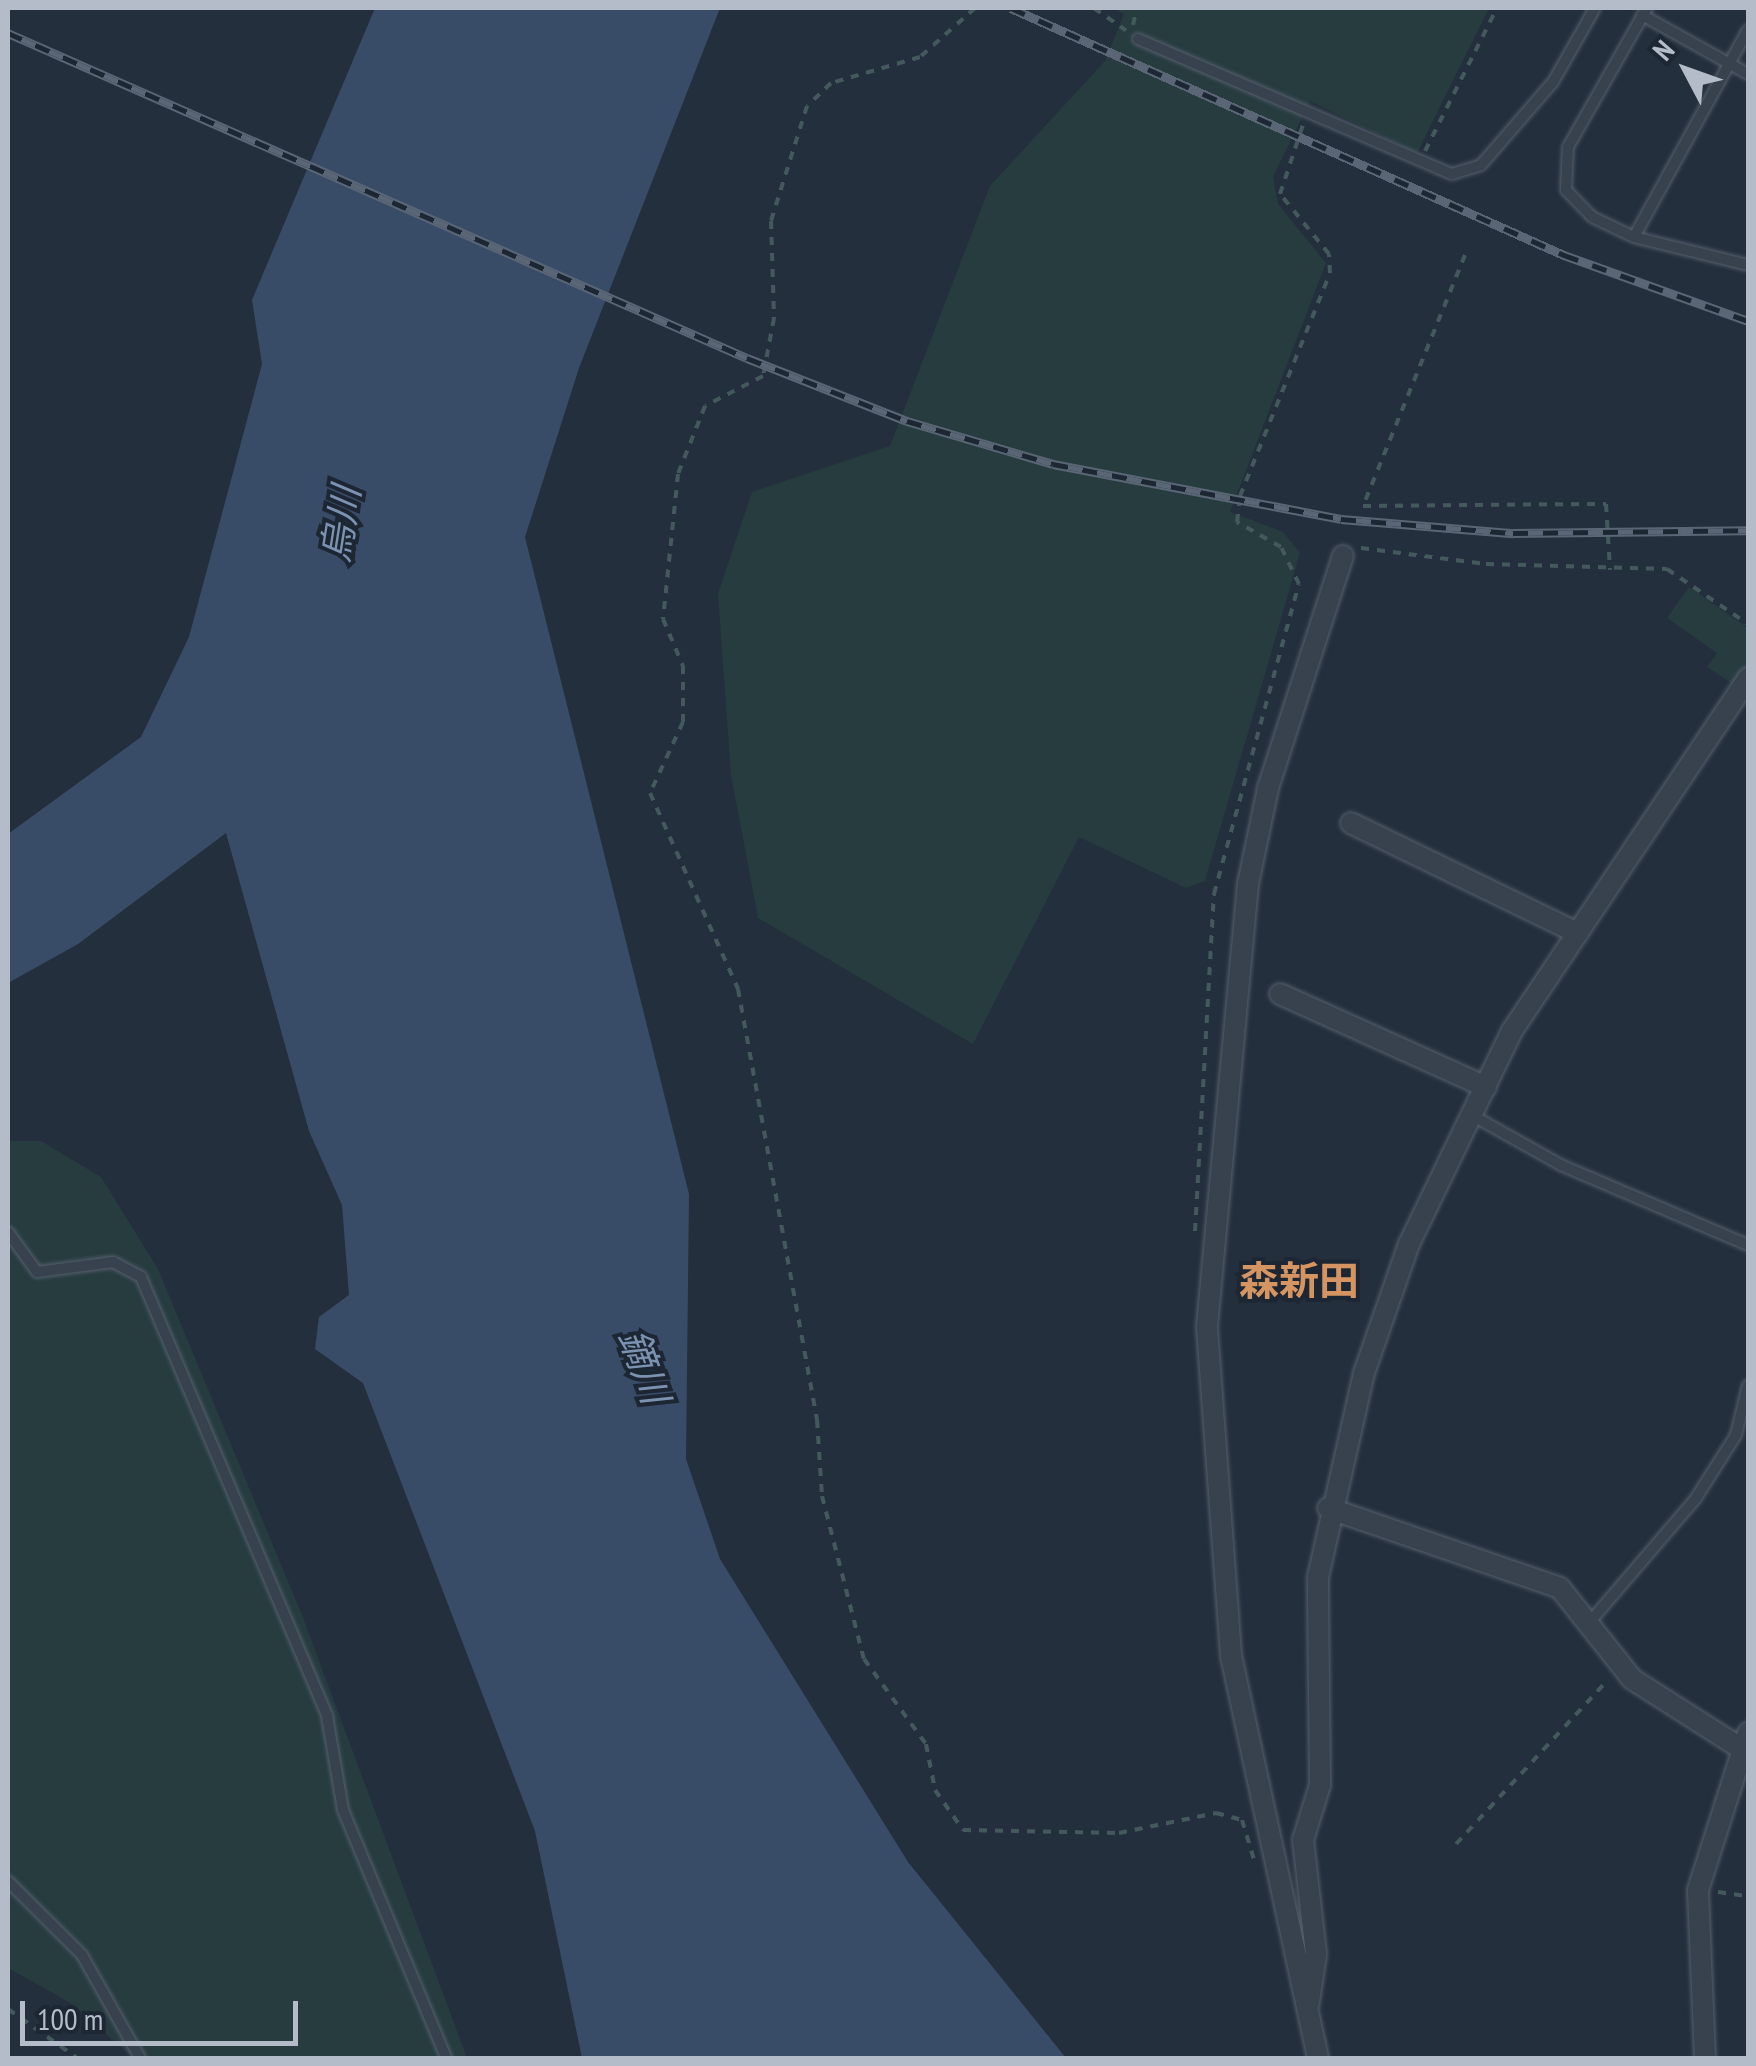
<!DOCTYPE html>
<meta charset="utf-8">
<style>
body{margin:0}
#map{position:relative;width:1756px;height:2066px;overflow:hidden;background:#242f3e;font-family:"PT Sans Narrow","Noto Sans JP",sans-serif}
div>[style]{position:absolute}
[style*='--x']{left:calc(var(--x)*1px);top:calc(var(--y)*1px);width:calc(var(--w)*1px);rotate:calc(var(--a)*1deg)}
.green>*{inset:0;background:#263c3f}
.water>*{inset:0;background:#394c67}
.path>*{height:4px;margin-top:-2px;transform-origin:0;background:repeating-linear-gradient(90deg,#44595c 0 8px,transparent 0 16px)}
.roads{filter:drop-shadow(0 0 2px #565f6c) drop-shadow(0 0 2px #565f6c)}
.lane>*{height:10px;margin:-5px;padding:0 5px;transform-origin:5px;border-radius:5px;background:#38414e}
.street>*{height:20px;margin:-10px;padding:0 10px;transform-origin:10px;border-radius:10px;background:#38414e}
.rail>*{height:9px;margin-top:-4.5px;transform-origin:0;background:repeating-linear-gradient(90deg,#1d2633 0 15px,#5a6575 0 30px);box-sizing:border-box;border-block:2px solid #5a6575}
span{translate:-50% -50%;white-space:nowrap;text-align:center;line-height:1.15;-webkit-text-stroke:8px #1d2633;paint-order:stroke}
.water-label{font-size:38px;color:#7c92b1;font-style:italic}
.quarter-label{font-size:40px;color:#d59563;font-weight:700}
.frame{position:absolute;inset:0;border:10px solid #b4bcc9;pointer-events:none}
.north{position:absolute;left:1636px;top:20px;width:100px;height:100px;-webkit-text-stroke:8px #1d2633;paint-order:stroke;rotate:311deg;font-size:28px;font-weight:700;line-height:40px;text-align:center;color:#b4bcc9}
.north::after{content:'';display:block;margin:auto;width:35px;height:45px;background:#b4bcc9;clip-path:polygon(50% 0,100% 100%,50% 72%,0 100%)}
.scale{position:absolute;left:20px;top:2001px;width:278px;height:45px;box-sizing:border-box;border:5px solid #b4bcc9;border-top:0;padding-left:12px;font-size:30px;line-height:35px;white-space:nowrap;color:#b4bcc9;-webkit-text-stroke:8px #1d2633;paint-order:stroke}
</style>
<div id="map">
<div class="green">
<i style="clip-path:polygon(1113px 8px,1489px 8px,1417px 153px,1310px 101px,1273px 177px,1278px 204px,1326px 263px,1230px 512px,1283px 532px,1300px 553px,1205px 881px,1186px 888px,1079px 837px,973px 1044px,758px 918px,731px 775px,718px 594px,752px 492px,890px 446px,990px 186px,1105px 61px,1124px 14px)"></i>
<i style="clip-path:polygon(1689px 587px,1748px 628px,1748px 668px,1736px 686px,1707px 667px,1717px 653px,1667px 618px)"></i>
<i style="clip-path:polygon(8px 1141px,41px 1141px,101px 1177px,158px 1269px,302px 1615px,467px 2058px,134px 2058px,69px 2002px,8px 1968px)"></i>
</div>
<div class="water">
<i style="clip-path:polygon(375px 8px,720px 8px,579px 368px,525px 537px,689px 1194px,686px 1459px,720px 1559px,908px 1862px,1066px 2058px,582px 2058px,535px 1831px,363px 1383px,315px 1349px,319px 1317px,349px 1295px,342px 1205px,309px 1131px,226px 833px,78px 944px,8px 983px,8px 834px,141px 737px,189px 637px,262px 364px,252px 300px)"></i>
</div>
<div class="path">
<i style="--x:975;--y:8;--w:74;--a:138.3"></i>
<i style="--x:920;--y:57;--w:93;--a:163.7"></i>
<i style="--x:831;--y:83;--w:33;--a:136"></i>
<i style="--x:807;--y:106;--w:121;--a:107.4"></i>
<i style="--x:771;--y:221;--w:97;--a:88.2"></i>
<i style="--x:774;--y:318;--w:59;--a:100.7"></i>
<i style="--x:763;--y:376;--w:65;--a:152.7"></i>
<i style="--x:705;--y:406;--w:73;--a:111.7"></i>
<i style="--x:678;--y:474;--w:146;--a:95.9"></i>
<i style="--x:663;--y:619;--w:51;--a:66.9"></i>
<i style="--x:683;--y:666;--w:56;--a:90"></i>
<i style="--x:683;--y:722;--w:78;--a:114.9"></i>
<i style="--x:650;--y:793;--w:215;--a:65.8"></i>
<i style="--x:738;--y:989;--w:438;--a:79.6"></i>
<i style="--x:817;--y:1420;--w:76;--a:86.2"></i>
<i style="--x:822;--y:1496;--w:168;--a:75.6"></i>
<i style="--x:864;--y:1659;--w:105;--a:53.9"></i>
<i style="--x:926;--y:1744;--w:47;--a:78.9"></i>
<i style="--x:935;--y:1790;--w:49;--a:55"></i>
<i style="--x:963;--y:1830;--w:156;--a:1.1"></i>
<i style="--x:1119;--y:1833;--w:99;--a:-11.7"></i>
<i style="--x:1216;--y:1813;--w:27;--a:15"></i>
<i style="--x:1242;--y:1820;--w:45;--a:73.2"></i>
<i style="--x:1094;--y:8;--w:39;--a:35"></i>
<i style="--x:1133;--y:25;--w:17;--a:-77"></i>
<i style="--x:1425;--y:151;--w:160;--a:-63.3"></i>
<i style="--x:1465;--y:255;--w:271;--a:112.1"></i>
<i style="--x:1363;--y:506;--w:243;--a:-0.5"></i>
<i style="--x:1606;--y:504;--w:66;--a:86.5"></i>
<i style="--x:1361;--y:548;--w:126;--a:7.3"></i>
<i style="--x:1486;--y:564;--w:181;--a:1.6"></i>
<i style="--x:1667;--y:569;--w:98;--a:34.2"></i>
<i style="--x:1195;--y:1231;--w:338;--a:-86.8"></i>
<i style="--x:1214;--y:894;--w:321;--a:-74.7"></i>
<i style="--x:1299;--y:584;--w:41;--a:-115.9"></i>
<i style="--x:1281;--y:547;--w:51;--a:-150.4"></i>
<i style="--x:1237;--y:522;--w:26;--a:-83"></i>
<i style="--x:1240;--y:496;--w:240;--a:-68"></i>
<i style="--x:1330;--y:273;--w:19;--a:-93"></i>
<i style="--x:1329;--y:254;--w:77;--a:-129.2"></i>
<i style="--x:1280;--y:194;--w:73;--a:-71.6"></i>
<i style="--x:1456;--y:1844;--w:224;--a:-47.2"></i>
<i style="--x:1718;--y:1892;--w:30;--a:8"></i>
<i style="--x:8;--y:2009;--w:85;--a:35.4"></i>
</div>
<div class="roads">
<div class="lane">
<i style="--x:1647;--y:8;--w:160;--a:119.6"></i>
<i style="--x:1568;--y:147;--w:43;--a:92.7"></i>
<i style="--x:1566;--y:190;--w:37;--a:46"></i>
<i style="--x:1592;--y:217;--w:47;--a:25.5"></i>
<i style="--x:1634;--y:237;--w:117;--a:13.8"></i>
<i style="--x:1642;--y:15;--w:121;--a:29.1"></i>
<i style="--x:1138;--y:39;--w:342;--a:23.3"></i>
<i style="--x:1452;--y:174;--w:30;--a:-17"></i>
<i style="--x:1481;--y:165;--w:110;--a:-49.1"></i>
<i style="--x:1553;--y:82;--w:85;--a:-60.4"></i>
<i style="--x:1634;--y:237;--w:236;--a:-61.2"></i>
<i style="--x:1470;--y:1114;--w:104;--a:29.3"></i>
<i style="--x:1561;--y:1165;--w:203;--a:23.2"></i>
<i style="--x:8;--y:1232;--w:49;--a:54.1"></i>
<i style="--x:37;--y:1272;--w:77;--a:-7.5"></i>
<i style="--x:113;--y:1262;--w:32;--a:28"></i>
<i style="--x:141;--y:1277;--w:477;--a:67"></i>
<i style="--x:327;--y:1716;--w:95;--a:80.3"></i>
<i style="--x:343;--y:1810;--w:269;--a:67.4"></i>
<i style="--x:1589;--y:1623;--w:165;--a:-49.4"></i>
<i style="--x:1696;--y:1498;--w:75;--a:-57.6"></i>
<i style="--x:1736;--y:1435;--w:51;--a:-76.5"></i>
<i style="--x:8;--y:1881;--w:105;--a:45"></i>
<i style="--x:82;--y:1955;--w:118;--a:60.6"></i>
</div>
<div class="street">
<i style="--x:1351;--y:823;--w:252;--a:25.9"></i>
<i style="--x:1280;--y:994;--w:226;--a:24.3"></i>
<i style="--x:1328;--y:1508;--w:245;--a:19"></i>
<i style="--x:1560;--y:1588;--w:116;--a:51.6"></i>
<i style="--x:1632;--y:1679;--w:138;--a:32.5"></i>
<i style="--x:1309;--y:2002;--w:49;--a:-81.7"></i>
<i style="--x:1316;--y:1954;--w:115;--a:-96.5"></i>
<i style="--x:1303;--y:1840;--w:58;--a:-72.8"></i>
<i style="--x:1320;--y:1785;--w:208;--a:-90.6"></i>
<i style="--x:1318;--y:1577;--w:209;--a:-77.3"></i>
<i style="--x:1364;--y:1373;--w:137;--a:-70.8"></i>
<i style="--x:1409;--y:1244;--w:237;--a:-64.2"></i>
<i style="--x:1512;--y:1031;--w:425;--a:-56.2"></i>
<i style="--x:1318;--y:2058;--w:412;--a:-102.2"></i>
<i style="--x:1231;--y:1655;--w:330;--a:-94.2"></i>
<i style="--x:1207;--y:1326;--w:444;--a:-84.7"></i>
<i style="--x:1248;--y:884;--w:98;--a:-78.2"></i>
<i style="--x:1268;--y:788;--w:244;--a:-72.1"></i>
<i style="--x:1705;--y:2058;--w:168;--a:-92.4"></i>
<i style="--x:1698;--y:1890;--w:165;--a:-72.3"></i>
</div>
</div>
<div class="rail">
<i style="--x:1011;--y:8;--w:606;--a:24.07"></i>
<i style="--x:1564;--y:255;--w:195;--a:19.7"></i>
<i style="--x:8;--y:33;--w:807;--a:23.74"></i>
<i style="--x:747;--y:358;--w:172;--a:21.5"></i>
<i style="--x:907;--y:421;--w:152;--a:16.4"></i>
<i style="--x:1053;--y:464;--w:293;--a:10.8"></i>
<i style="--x:1341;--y:519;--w:173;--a:4.7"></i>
<i style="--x:1513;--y:533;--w:235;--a:-0.7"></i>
</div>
<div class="water-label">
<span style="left:340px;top:524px;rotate:-81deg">烏川</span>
<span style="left:645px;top:1366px;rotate:70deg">鏑川</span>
</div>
<div class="quarter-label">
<span style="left:1299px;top:1280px">森新田</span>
</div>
<div class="frame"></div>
<div class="north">N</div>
<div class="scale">100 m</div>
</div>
